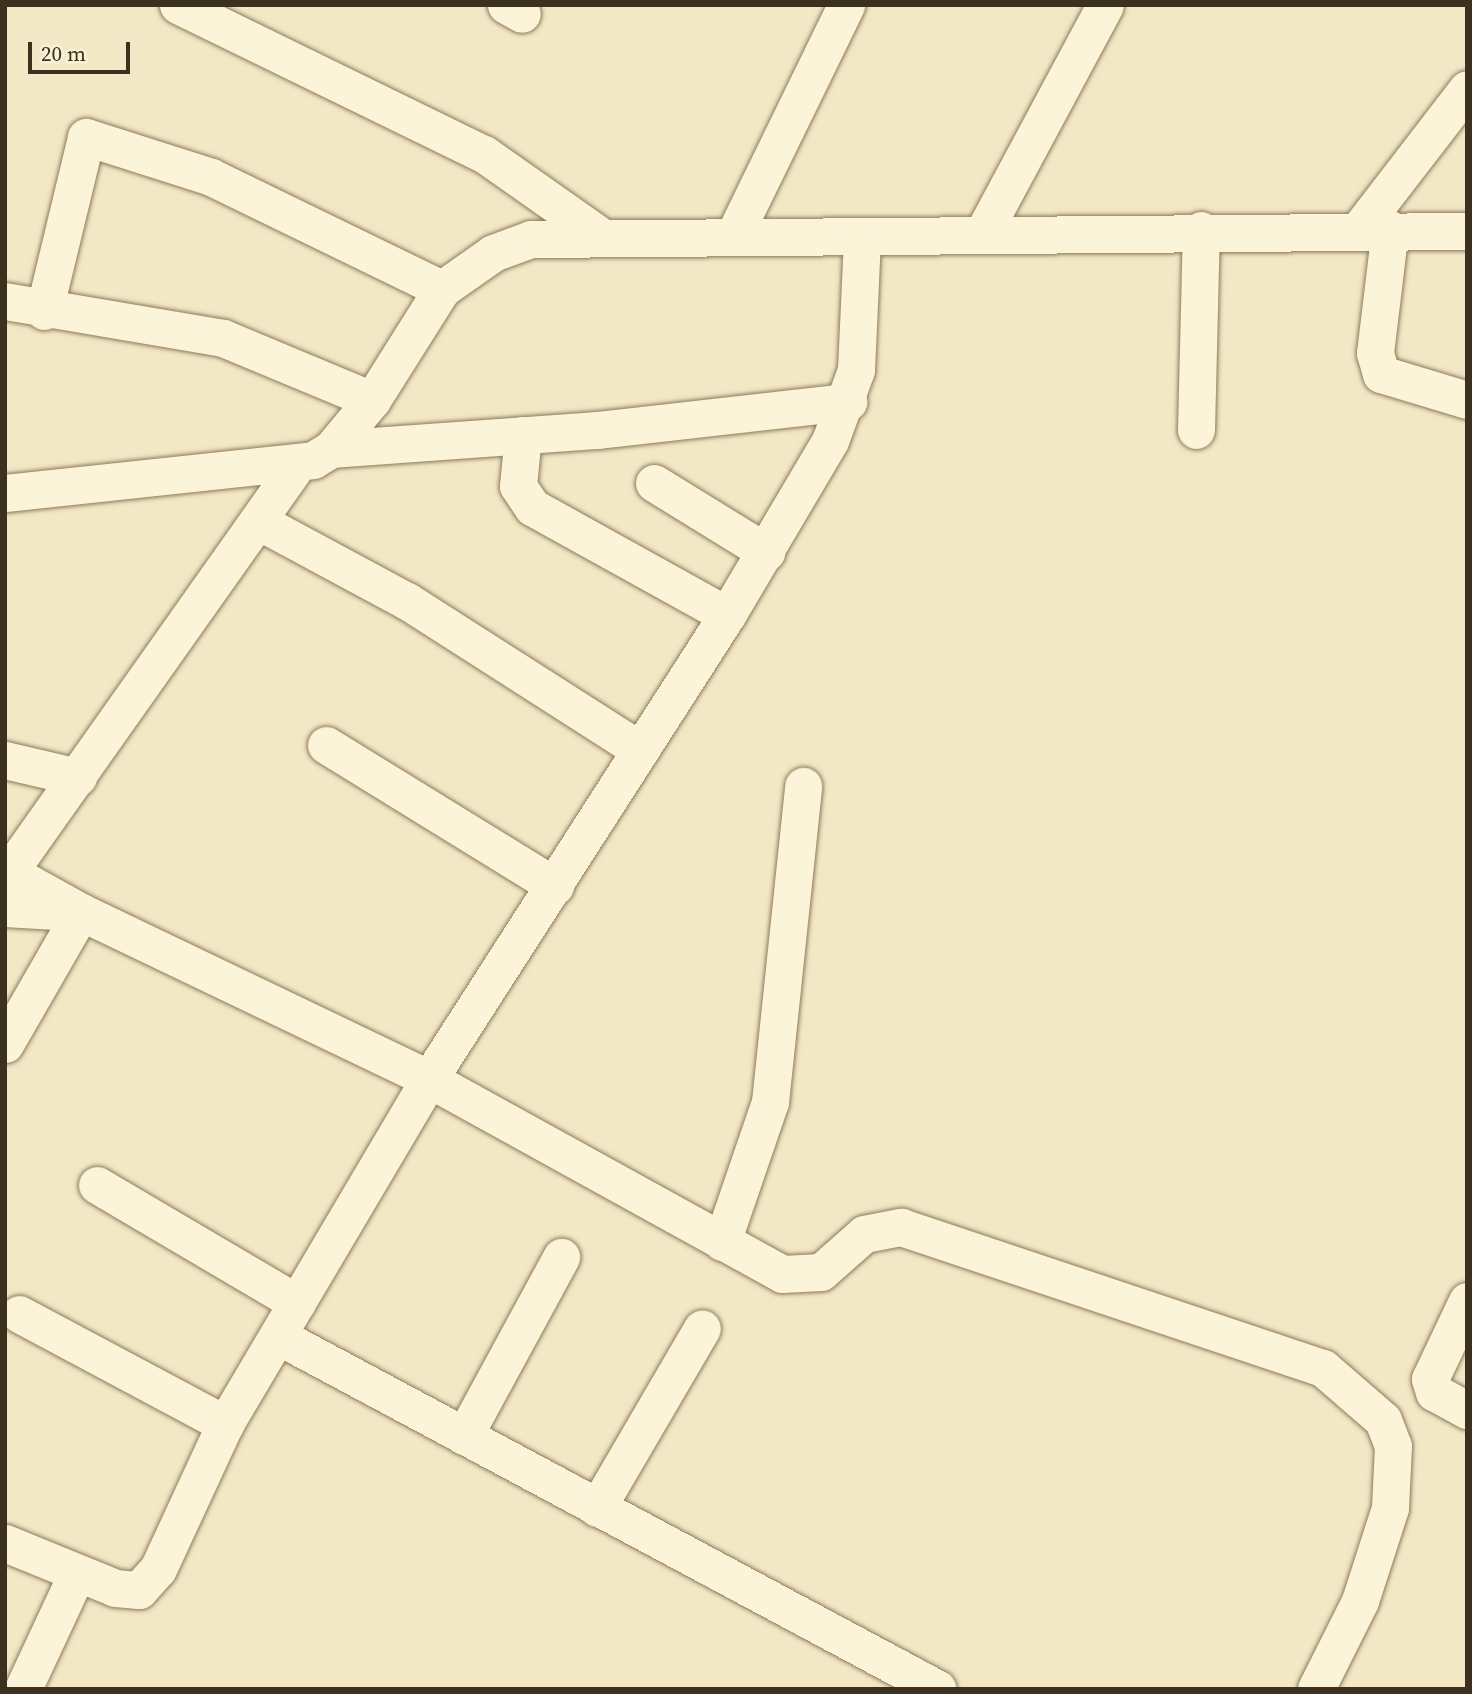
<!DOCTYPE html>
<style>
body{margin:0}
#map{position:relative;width:1472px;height:1694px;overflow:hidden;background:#f2e8c5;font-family:"Source Serif 4",serif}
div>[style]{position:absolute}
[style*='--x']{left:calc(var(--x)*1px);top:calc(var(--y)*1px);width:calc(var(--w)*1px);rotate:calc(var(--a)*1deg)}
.roads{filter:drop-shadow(0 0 2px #8e7a59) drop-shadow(0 0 2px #8e7a59)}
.minor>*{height:37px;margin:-18.5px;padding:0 18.5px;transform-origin:18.5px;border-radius:18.5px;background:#fbf4d9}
span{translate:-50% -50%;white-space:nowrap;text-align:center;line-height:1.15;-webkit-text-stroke:6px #f8f1d5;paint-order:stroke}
.frame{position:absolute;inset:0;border:7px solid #3d301e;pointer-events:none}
.scale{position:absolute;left:28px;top:42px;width:102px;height:32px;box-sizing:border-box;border:4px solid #3d301e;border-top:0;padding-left:9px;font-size:21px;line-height:24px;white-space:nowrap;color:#3d301e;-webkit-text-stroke:5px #f8f1d5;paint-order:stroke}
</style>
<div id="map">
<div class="roads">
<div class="minor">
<i style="--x:178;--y:5;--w:340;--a:26"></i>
<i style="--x:484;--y:154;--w:139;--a:35.1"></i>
<i style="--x:506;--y:5;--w:18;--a:29"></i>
<i style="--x:1360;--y:228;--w:175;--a:-52.4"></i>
<i style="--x:1390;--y:229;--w:125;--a:96.9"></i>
<i style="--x:1375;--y:353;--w:22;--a:74"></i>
<i style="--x:1381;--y:374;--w:90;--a:16.8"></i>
<i style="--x:984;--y:231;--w:256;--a:-61.8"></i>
<i style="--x:735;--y:233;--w:254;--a:-64"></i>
<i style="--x:5;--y:301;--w:221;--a:9.6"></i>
<i style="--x:223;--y:338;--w:161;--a:22.6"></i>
<i style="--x:44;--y:311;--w:179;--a:-76.4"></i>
<i style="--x:86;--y:137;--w:131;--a:17.7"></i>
<i style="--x:211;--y:177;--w:257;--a:25.9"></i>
<i style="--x:1196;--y:430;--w:200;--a:-88.6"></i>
<i style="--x:523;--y:435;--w:51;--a:95.6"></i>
<i style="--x:518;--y:486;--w:25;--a:56"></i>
<i style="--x:532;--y:507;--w:223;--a:29"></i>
<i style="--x:331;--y:449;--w:267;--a:-4.1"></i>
<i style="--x:597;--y:430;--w:253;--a:-6.4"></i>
<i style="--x:654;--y:483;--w:132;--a:31.6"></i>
<i style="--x:5;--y:493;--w:310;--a:-6.1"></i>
<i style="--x:313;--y:460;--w:21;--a:-31"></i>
<i style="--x:331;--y:449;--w:64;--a:-50.1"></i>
<i style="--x:372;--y:400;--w:131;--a:-57.8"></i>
<i style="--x:442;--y:289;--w:62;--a:-35.2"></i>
<i style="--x:493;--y:253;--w:40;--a:-20.2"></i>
<i style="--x:531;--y:239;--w:936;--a:-0.49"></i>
<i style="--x:260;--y:522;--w:167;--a:28.3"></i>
<i style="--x:407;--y:601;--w:277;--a:32.6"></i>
<i style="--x:326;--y:745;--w:269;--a:31.6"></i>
<i style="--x:5;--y:760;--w:75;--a:13.1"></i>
<i style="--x:5;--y:908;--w:68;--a:3.4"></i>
<i style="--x:81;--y:912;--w:82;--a:-150.9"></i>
<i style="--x:9;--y:872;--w:502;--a:-54.73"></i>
<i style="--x:5;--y:1044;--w:152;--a:-60.1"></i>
<i style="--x:81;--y:912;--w:386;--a:25.6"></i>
<i style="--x:429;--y:1079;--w:551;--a:-57.29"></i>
<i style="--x:727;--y:615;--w:202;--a:-59.4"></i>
<i style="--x:830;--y:441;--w:76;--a:-69.9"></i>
<i style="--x:856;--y:370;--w:131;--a:-87.4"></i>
<i style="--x:97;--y:1185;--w:232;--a:30.5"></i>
<i style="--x:722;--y:1242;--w:148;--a:-71.1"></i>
<i style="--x:770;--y:1102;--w:318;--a:-84"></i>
<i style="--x:1467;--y:1301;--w:86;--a:115.4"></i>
<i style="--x:1430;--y:1379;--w:14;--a:73"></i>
<i style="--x:1434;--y:1392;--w:38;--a:29"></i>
<i style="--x:19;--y:1314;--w:234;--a:28.1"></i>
<i style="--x:278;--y:1336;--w:748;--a:28.14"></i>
<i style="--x:464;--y:1436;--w:204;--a:-61.5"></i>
<i style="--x:597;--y:1508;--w:208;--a:-59.7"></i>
<i style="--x:5;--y:1543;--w:119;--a:22.2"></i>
<i style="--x:115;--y:1588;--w:24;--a:5"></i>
<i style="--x:139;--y:1590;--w:28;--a:-48"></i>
<i style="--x:158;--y:1569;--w:160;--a:-65.2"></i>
<i style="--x:225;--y:1424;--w:401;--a:-59.4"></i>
<i style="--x:429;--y:1079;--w:403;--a:28.9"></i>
<i style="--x:782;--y:1274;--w:39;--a:-3"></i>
<i style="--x:821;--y:1272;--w:57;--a:-41.5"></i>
<i style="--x:864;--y:1234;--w:38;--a:-11"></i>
<i style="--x:901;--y:1227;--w:445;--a:18.5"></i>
<i style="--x:1323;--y:1368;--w:79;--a:40.9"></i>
<i style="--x:1383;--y:1420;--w:28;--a:69"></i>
<i style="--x:1393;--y:1446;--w:62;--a:92.8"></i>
<i style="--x:1390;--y:1508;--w:98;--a:107.9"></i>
<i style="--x:1360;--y:1601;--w:98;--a:116.6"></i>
<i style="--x:23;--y:1689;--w:128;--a:-65"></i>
</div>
</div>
<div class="frame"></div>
<div class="scale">20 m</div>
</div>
